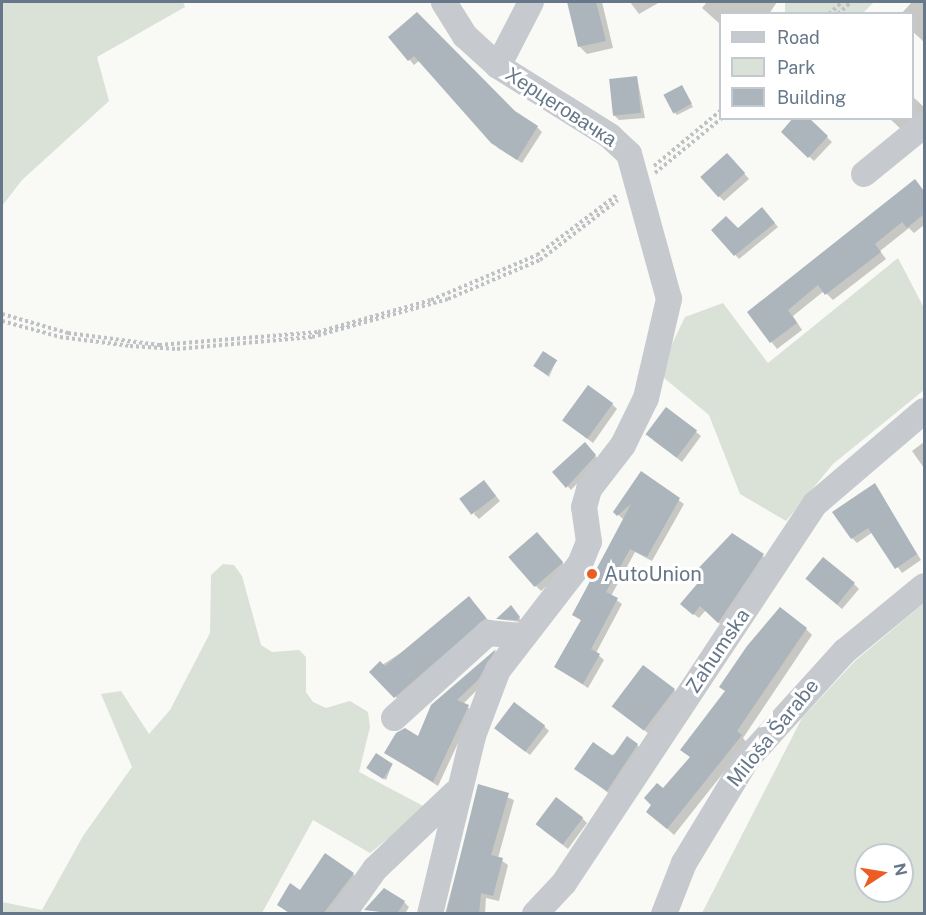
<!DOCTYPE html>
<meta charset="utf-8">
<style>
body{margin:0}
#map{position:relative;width:926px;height:915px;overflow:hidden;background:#f9f9f6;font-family:"Public Sans",sans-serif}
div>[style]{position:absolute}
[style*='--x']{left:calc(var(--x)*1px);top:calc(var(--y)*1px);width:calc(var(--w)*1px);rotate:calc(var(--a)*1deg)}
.green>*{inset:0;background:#dae1d7}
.shadow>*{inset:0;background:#0003}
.building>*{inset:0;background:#acb5bb;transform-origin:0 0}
.path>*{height:4px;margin-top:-2px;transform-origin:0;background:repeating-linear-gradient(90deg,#bfc2c4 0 3px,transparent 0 6px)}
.minor>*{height:26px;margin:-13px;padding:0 13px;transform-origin:13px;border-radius:13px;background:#c6cace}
.dots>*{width:16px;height:16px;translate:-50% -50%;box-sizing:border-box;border:3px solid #fff;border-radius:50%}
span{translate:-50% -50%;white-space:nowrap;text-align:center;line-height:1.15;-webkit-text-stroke:6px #fff;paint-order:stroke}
.street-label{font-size:20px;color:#667789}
.poi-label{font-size:20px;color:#667789}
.left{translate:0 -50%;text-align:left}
.frame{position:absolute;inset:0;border:3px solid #667789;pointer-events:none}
.legend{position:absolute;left:719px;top:12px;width:195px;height:108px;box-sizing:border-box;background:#fff;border:2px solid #c2c9d0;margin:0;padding:8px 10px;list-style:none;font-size:18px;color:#667789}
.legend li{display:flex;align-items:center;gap:12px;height:30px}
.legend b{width:30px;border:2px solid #c2c9d0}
.north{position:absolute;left:854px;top:843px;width:60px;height:60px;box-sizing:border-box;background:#fff;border:2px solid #c2c9d0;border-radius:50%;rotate:78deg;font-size:16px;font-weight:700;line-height:24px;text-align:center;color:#667789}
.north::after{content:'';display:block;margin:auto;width:21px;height:27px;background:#ec5d23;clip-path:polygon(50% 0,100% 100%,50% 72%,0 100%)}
</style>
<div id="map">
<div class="green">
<i style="clip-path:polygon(2px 2px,183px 2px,185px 7px,97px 57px,109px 101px,22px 180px,2px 206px)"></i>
<i style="clip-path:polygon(785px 2px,874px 2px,862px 14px,785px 13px)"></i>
<i style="clip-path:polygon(898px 258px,924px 308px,924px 390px,833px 464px,786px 521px,740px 494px,709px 415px,658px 373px,685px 317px,723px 303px,768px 363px)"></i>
<i style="clip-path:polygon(223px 564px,234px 565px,242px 576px,261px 645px,272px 652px,299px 650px,306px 657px,306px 692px,313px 702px,326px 708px,350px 701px,368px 712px,370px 727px,359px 772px,427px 808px,370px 853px,313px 820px,262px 913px,2px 914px,2px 902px,42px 910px,83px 836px,132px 767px,101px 694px,121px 691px,149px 734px,170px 710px,210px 633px,211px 575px)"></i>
<i style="clip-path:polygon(evenodd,924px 603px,924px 913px,702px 913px,802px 718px,855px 661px,924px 603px,866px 855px,902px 855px,902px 891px,866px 891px,866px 855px)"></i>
</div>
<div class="shadow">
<i style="clip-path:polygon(569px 2px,602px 2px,613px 48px,587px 54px,579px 46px)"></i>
<i style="clip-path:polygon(630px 2px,660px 2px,639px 14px)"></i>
<i style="clip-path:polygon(707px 2px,777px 2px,769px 14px,720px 14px,720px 24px,702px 8px)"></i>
<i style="clip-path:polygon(912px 2px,924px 2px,924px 42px,912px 31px,912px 14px,901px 14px)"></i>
<i style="clip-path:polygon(390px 37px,537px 127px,542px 132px,522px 163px,498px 148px,420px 60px,414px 65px)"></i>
<i style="clip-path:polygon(637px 77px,645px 118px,619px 120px,614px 115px)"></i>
<i style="clip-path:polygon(683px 89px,693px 107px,677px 115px,675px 113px)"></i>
<i style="clip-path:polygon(912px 96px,924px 107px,924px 116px,903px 131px,889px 118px,912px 118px)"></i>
<i style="clip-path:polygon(807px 118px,832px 142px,814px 161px,783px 132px)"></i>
<i style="clip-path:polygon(732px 159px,749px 179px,724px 201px,719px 196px)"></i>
<i style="clip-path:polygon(921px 187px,924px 225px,914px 233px,909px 228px,880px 251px,886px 259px,833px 300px,824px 291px,793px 316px,802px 330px,777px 349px,749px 313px)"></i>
<i style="clip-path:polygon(766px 213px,778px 227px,739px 259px,713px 230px,738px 230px)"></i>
<i style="clip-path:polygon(556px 361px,549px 377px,537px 368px)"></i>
<i style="clip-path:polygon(612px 404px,617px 409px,593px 443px,569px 425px)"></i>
<i style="clip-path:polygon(667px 409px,701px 436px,682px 462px,653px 440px)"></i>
<i style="clip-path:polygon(924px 442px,924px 468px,912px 451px)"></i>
<i style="clip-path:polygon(585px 444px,599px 460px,571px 490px,555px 472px)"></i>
<i style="clip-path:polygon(641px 473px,684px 504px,652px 561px,635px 552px,611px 596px,622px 604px,596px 653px,604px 660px,588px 688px,555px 667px,582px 621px,573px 614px,624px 520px,615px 512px)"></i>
<i style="clip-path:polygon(875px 485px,921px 560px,902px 573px,873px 532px,857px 543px,852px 538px)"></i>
<i style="clip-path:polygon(489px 487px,500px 501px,479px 519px,474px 514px)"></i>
<i style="clip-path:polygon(542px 539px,567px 568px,541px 591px,536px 586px)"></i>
<i style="clip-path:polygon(763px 556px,767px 560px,723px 627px,706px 610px,699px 618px,687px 609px)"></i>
<i style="clip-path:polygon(812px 584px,854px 584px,859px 589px,842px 609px)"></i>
<i style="clip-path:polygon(476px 605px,492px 625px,402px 703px,371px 672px)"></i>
<i style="clip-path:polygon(510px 607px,521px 620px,520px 622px,498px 619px)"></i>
<i style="clip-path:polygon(806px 629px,812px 635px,743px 738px,747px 743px,674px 835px,655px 818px,664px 790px,691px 758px,682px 749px,726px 692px)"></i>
<i style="clip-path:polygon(495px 651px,499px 655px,482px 685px,463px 704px,473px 711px,438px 786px,386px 753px,419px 738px,432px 706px)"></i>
<i style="clip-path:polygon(674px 690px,682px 697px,653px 737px,614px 707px)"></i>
<i style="clip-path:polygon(544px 726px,549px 731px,530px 755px,501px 733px)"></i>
<i style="clip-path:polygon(637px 745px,645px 753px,615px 798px,576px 769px)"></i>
<i style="clip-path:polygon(392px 765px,386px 780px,370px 771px)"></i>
<i style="clip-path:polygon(479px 786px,514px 800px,498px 858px,508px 865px,499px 901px,486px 898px,485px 914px,445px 914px)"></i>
<i style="clip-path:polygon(582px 818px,587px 823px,568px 849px,543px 830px)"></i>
<i style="clip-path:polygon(353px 874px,358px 879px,333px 914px,290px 914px,279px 905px)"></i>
<i style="clip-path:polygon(404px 902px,409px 907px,405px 914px,366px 910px)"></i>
</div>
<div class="building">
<i style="clip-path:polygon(567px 2px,596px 2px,606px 41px,578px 47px)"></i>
<i style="clip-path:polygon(417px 12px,515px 111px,538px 126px,517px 160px,491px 143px,414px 56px,408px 61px,388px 37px)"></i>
<i style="left:637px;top:76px;width:37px;height:28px;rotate:84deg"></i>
<i style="left:682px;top:85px;width:21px;height:21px;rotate:62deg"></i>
<i style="clip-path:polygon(793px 118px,809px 118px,828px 136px,808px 158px,781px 132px)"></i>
<i style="left:727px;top:153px;width:27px;height:36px;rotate:48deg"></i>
<i style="clip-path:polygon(915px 179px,924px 191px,924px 214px,907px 228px,902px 222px,875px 244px,881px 252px,825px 295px,818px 285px,788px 310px,797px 323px,770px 343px,747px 312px)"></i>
<i style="clip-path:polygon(762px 207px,775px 223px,734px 256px,711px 230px,726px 216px,738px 228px)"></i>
<i style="left:543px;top:351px;width:17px;height:18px;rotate:33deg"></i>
<i style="left:588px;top:385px;width:31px;height:44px;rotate:36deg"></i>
<i style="left:666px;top:407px;width:39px;height:34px;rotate:37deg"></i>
<i style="clip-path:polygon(585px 442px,596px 455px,566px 488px,552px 472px)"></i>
<i style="clip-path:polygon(641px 471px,680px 498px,647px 557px,630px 549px,606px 592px,618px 598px,591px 649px,600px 654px,583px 684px,554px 667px,581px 620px,572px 615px,631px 504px,617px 516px,613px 512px)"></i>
<i style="left:484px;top:480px;width:20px;height:31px;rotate:53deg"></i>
<i style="clip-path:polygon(875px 483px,917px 554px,895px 569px,868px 528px,851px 539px,832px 512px)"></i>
<i style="left:537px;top:532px;width:40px;height:38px;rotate:49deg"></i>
<i style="clip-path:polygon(732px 533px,764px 554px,718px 623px,700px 606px,693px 615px,680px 604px,697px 584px,690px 577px)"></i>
<i style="left:823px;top:557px;width:41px;height:28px;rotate:39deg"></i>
<i style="clip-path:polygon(469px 596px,486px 618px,394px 698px,369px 672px,380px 661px,385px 666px)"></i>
<i style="clip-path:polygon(511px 605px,520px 617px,517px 620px,496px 619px)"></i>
<i style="clip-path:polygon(780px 607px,807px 628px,737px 731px,742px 735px,667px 829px,646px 812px,651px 805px,644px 798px,657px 783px,663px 788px,690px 757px,680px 750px,725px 691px,719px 687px,747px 646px)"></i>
<i style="clip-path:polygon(496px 649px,478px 680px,457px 700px,469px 705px,433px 782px,384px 753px,396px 733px,405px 728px,418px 736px,431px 705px)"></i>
<i style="left:643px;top:665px;width:40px;height:52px;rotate:37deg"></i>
<i style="left:514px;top:702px;width:39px;height:33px;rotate:37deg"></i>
<i style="clip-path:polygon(627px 736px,638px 744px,607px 791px,574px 769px,593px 742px,613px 756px)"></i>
<i style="left:376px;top:753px;width:20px;height:18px;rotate:33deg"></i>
<i style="clip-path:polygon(478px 784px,509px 793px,491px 855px,503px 858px,493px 896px,481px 893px,479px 914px,446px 914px)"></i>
<i style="left:556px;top:797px;width:34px;height:34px;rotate:37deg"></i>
<i style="clip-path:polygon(325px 853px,354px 873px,323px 914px,291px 914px,277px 905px,290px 883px,300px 890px)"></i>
<i style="clip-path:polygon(384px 888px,405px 901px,397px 914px,364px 910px)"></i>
</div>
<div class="path">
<i style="--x:829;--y:14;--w:18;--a:-43"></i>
<i style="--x:838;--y:14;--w:18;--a:-43"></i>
<i style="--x:654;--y:166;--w:86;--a:-39.8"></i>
<i style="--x:655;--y:173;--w:87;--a:-39.4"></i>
<i style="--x:2;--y:314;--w:69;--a:16.1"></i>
<i style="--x:68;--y:333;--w:92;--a:7.5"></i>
<i style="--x:159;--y:345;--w:160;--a:-4.7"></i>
<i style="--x:318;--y:332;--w:117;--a:-15.8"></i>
<i style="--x:431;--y:300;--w:115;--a:-23"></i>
<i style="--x:537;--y:255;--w:100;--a:-36.9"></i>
<i style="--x:2;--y:321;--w:60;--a:15.4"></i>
<i style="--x:60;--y:337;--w:71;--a:7.3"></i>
<i style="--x:130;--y:346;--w:47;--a:3.7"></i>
<i style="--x:177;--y:349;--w:136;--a:-5.1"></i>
<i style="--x:312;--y:337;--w:141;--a:-15.6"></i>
<i style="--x:448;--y:299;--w:100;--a:-23"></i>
<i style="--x:540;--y:260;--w:98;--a:-37.6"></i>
</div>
<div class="minor">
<i style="--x:498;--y:66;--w:72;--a:-62.7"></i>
<i style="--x:864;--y:174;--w:77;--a:-39.2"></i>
<i style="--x:394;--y:718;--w:127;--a:-42.1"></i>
<i style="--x:488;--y:633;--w:35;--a:5"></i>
<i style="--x:343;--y:914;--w:55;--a:-54.6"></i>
<i style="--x:375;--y:869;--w:110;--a:-43.5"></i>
<i style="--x:430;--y:914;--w:183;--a:-76.4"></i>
<i style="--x:473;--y:736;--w:71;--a:-69.3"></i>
<i style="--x:498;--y:670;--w:134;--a:-52.3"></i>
<i style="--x:580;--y:564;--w:24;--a:-68"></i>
<i style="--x:589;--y:542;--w:35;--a:-98"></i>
<i style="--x:584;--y:507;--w:19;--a:-74"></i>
<i style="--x:589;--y:489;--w:56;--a:-52.3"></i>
<i style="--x:623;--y:445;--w:52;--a:-63.9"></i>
<i style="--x:646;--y:398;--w:102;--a:-76.9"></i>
<i style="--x:669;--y:299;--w:150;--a:-105.4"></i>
<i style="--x:629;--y:154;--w:26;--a:-137"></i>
<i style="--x:610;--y:136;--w:132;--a:-148"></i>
<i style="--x:498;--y:66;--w:45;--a:-137.7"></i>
<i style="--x:465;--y:36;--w:40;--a:-122"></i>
<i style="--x:535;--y:914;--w:42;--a:-46.9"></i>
<i style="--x:564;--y:883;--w:455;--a:-56.5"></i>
<i style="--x:815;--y:504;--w:143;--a:-40.5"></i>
<i style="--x:664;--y:914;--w:55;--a:-68.6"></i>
<i style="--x:684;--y:863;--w:122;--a:-58.8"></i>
<i style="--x:747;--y:759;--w:146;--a:-47.8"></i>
<i style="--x:845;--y:651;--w:102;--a:-39.4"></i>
</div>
<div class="dots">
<i style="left:592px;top:574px;background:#ec5d23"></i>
</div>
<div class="street-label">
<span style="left:561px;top:107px;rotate:33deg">Херцеговачка</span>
<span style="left:718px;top:651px;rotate:-56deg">Zahumska</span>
<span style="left:773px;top:733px;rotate:-51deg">Miloša Šarabe</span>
</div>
<div class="poi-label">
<span class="left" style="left:604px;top:574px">AutoUnion</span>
</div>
<div class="frame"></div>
<ul class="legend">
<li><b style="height:8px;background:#c6cace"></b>Road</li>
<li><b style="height:16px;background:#dae1d7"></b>Park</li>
<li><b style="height:16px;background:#acb5bb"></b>Building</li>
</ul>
<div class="north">N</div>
</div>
